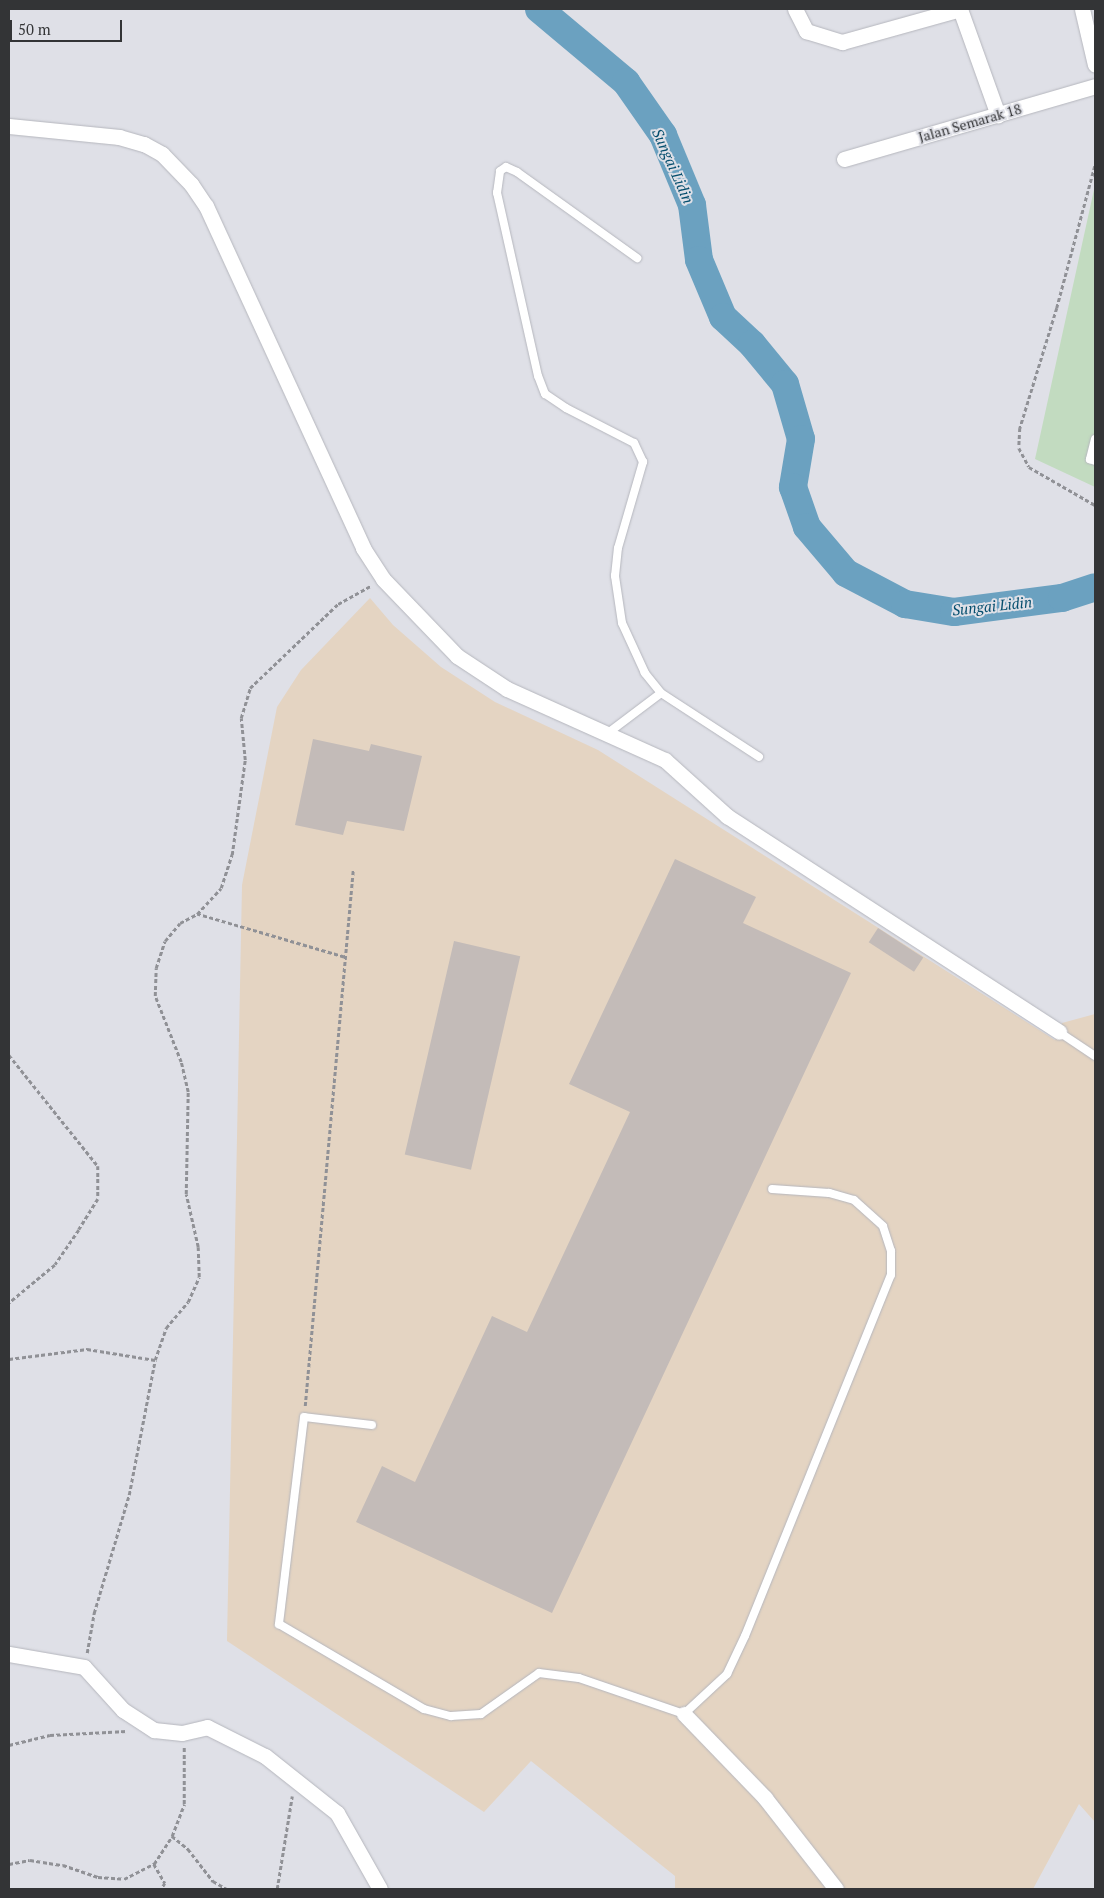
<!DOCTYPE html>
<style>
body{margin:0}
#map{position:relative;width:1104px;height:1898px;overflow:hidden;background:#dfe0e7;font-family:"PT Serif",serif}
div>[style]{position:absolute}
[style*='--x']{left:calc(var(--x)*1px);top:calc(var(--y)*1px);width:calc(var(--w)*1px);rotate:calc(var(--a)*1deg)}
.industrial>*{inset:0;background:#e4d4c2}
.green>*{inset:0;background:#c2dbc0}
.river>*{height:28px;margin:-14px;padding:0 14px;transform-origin:14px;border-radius:14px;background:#6ba1c0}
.building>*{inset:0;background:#c3bbb8;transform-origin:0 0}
.path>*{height:2.5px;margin-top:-1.25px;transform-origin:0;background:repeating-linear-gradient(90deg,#909196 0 4px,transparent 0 6.5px)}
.roads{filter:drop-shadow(0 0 1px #b5b6bd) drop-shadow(0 0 1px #b5b6bd)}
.service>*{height:8px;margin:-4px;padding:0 4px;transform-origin:4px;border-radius:4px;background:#fff}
.minor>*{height:15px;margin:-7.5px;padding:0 7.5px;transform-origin:7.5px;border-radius:7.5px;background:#fff}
span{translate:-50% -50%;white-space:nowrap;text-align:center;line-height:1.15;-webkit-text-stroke:4px #dfe0e7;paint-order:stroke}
.street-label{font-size:14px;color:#333436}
.water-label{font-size:15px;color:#044d6d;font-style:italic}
.frame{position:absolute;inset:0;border:10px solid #333436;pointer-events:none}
.scale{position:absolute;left:10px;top:20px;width:112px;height:22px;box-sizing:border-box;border:2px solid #333436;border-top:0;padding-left:6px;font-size:15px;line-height:18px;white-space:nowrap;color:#333436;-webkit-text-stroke:4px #dfe0e7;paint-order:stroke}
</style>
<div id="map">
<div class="industrial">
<i style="clip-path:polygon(370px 598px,393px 625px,441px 667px,495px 702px,598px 750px,1055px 1040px,1062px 1023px,1095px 1014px,1095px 1822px,1079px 1804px,1033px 1889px,675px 1889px,675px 1876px,531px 1761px,484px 1812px,227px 1641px,242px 885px,277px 707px,301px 670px)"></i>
</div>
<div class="green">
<i style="clip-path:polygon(1095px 185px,1095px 487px,1035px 459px)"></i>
</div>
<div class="river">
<i style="--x:539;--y:9;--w:114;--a:40"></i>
<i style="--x:626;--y:82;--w:65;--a:55.1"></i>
<i style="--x:663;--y:135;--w:76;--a:67.5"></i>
<i style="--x:692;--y:205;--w:55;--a:82.7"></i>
<i style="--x:699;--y:260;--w:62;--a:67.2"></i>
<i style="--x:723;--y:317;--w:40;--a:43"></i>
<i style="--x:752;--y:344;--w:52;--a:50.5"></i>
<i style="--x:785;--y:384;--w:57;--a:73.8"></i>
<i style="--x:801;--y:439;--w:49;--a:99.5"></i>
<i style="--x:793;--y:487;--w:42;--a:70.7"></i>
<i style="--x:807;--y:527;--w:60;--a:49.7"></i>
<i style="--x:846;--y:573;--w:67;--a:27.7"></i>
<i style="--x:905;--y:604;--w:50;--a:9.3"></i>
<i style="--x:954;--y:612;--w:109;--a:-7.4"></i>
<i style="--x:1062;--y:598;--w:35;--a:-18"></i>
</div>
<div class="building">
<i style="clip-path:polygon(313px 739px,369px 751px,371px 744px,422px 756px,404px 831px,347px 821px,343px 835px,295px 825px)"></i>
<i style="clip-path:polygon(675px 859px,756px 897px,743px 923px,851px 973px,552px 1613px,356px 1522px,382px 1466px,415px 1482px,492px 1316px,527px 1332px,630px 1112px,569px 1084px)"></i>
<i style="left:878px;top:928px;width:54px;height:17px;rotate:33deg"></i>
<i style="left:454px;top:941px;width:68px;height:219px;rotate:13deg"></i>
</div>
<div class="path">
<i style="--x:1095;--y:166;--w:147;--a:105"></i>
<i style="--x:1057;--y:308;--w:126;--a:107.1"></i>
<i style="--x:1020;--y:428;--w:20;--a:93"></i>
<i style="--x:1019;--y:448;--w:21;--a:62"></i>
<i style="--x:1029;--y:467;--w:76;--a:29.9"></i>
<i style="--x:344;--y:957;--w:153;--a:-163.7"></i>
<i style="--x:197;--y:914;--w:35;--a:-47"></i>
<i style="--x:221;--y:888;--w:35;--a:-72"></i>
<i style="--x:232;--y:855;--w:96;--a:-82.2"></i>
<i style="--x:245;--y:760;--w:42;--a:-95.4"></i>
<i style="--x:241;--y:718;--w:31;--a:-73"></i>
<i style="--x:250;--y:688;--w:122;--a:-43.7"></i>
<i style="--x:338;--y:604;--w:38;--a:-29"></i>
<i style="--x:9;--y:1055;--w:142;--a:51.3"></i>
<i style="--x:98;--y:1166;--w:33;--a:90"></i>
<i style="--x:98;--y:1199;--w:36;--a:122"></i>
<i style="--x:79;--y:1230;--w:42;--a:124.4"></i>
<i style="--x:55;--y:1265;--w:60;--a:140.4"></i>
<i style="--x:9;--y:1359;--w:79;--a:-7.3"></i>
<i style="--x:87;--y:1349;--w:69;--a:9.2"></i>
<i style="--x:305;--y:1406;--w:538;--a:-84.88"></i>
<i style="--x:87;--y:1653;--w:41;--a:-80.1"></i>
<i style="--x:94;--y:1613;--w:123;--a:-73.5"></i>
<i style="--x:129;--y:1495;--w:137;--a:-79.1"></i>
<i style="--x:155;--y:1360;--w:34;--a:-71"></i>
<i style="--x:166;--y:1328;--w:34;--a:-50"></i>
<i style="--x:188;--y:1302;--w:27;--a:-66"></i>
<i style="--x:199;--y:1277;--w:30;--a:-92"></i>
<i style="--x:198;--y:1247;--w:54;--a:-102.8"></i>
<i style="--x:186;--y:1194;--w:102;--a:-88.9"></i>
<i style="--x:188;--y:1092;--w:31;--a:-103"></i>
<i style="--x:181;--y:1062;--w:71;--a:-111.5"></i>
<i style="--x:155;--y:996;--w:28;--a:-88"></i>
<i style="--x:156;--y:968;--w:28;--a:-72"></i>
<i style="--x:165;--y:941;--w:23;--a:-50"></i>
<i style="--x:180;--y:923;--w:19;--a:-28"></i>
<i style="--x:9;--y:1745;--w:42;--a:-13.7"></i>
<i style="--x:50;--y:1735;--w:77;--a:-3"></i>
<i style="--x:172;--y:1836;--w:21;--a:39"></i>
<i style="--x:188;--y:1849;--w:41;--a:52"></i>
<i style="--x:213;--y:1881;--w:16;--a:30"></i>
<i style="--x:9;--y:1864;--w:21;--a:-11"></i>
<i style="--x:30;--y:1860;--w:33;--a:9"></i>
<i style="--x:63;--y:1865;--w:37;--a:19"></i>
<i style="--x:98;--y:1877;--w:26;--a:4"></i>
<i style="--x:124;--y:1879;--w:34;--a:-27"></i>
<i style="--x:154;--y:1864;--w:33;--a:-57"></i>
<i style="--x:172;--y:1836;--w:34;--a:-69"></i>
<i style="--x:184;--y:1804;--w:58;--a:-90"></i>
<i style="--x:154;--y:1864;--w:22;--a:60"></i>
<i style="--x:165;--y:1883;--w:7;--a:117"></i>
<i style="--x:277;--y:1889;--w:94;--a:-80.8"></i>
</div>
<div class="roads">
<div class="service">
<i style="--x:1095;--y:439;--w:21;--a:104"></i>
<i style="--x:1090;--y:459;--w:5;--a:22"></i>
<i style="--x:661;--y:693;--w:117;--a:33.1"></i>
<i style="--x:608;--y:733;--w:66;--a:-37"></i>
<i style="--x:661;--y:693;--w:26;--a:-129"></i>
<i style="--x:645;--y:673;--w:55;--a:-114.7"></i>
<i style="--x:622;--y:623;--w:48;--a:-98.5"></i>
<i style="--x:615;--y:576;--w:28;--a:-84"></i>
<i style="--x:618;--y:548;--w:90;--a:-73.8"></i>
<i style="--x:643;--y:462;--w:21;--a:-115"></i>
<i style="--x:634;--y:443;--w:76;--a:-152.8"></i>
<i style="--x:566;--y:408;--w:25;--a:-146"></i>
<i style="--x:545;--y:394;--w:19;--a:-111"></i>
<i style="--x:538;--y:376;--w:188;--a:-102.6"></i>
<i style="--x:497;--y:193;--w:22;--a:-82"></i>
<i style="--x:500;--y:171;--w:7;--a:-34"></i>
<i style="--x:506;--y:167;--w:12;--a:24"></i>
<i style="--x:517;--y:172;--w:148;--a:35.6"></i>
<i style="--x:1059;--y:1032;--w:43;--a:33.7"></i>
<i style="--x:372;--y:1425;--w:68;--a:-173.3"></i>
<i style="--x:304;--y:1417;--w:209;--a:96.9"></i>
<i style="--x:279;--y:1624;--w:168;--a:30.4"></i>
<i style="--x:424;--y:1709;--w:28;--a:15"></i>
<i style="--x:451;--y:1716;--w:30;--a:-4"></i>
<i style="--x:481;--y:1714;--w:71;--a:-35.3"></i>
<i style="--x:539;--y:1673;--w:40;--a:7.1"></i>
<i style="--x:579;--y:1678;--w:111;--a:18.9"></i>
<i style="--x:684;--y:1714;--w:59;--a:-42.9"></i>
<i style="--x:727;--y:1674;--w:42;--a:-64.7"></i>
<i style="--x:745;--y:1636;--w:389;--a:-68"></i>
<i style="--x:891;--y:1275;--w:24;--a:-90"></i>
<i style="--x:891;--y:1251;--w:26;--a:-108"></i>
<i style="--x:883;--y:1226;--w:39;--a:-138"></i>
<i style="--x:854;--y:1200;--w:26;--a:-164"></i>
<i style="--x:829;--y:1193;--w:57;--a:-176"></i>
</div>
<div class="minor">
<i style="--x:795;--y:9;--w:25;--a:63"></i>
<i style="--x:806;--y:31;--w:38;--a:17"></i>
<i style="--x:842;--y:42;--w:123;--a:-15.6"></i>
<i style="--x:960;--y:9;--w:113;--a:70.3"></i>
<i style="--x:1082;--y:9;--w:57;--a:76.9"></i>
<i style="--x:9;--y:126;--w:111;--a:5.7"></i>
<i style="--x:119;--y:137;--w:26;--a:16"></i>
<i style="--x:144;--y:144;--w:21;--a:29"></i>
<i style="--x:162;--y:154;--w:42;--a:46"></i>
<i style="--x:191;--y:184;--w:27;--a:56"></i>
<i style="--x:206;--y:206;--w:376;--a:65.3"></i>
<i style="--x:363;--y:548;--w:37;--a:57"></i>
<i style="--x:383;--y:579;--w:107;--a:46.1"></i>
<i style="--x:457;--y:656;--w:60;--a:33.4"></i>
<i style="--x:507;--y:689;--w:173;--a:24.2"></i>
<i style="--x:665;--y:760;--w:84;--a:42.1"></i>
<i style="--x:727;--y:816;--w:396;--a:33"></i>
<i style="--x:844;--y:159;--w:261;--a:-16.2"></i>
<i style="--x:9;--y:1654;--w:76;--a:9.8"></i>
<i style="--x:84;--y:1667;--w:58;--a:47.8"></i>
<i style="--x:123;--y:1710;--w:37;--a:33"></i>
<i style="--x:154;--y:1730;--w:28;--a:6"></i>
<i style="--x:182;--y:1733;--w:26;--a:-13"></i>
<i style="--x:207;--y:1727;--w:65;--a:26.6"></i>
<i style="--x:265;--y:1756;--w:92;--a:38.4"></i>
<i style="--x:337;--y:1813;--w:87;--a:60.5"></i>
<i style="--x:684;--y:1714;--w:117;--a:46"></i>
<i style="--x:765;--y:1798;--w:115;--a:52"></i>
</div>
</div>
<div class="street-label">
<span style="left:970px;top:123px;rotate:-16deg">Jalan Semarak 18</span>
</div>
<div class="water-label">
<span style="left:673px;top:166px;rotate:66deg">Sungai Lidin</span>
<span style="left:992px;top:606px;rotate:-6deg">Sungai Lidin</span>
</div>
<div class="frame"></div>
<div class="scale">50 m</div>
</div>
